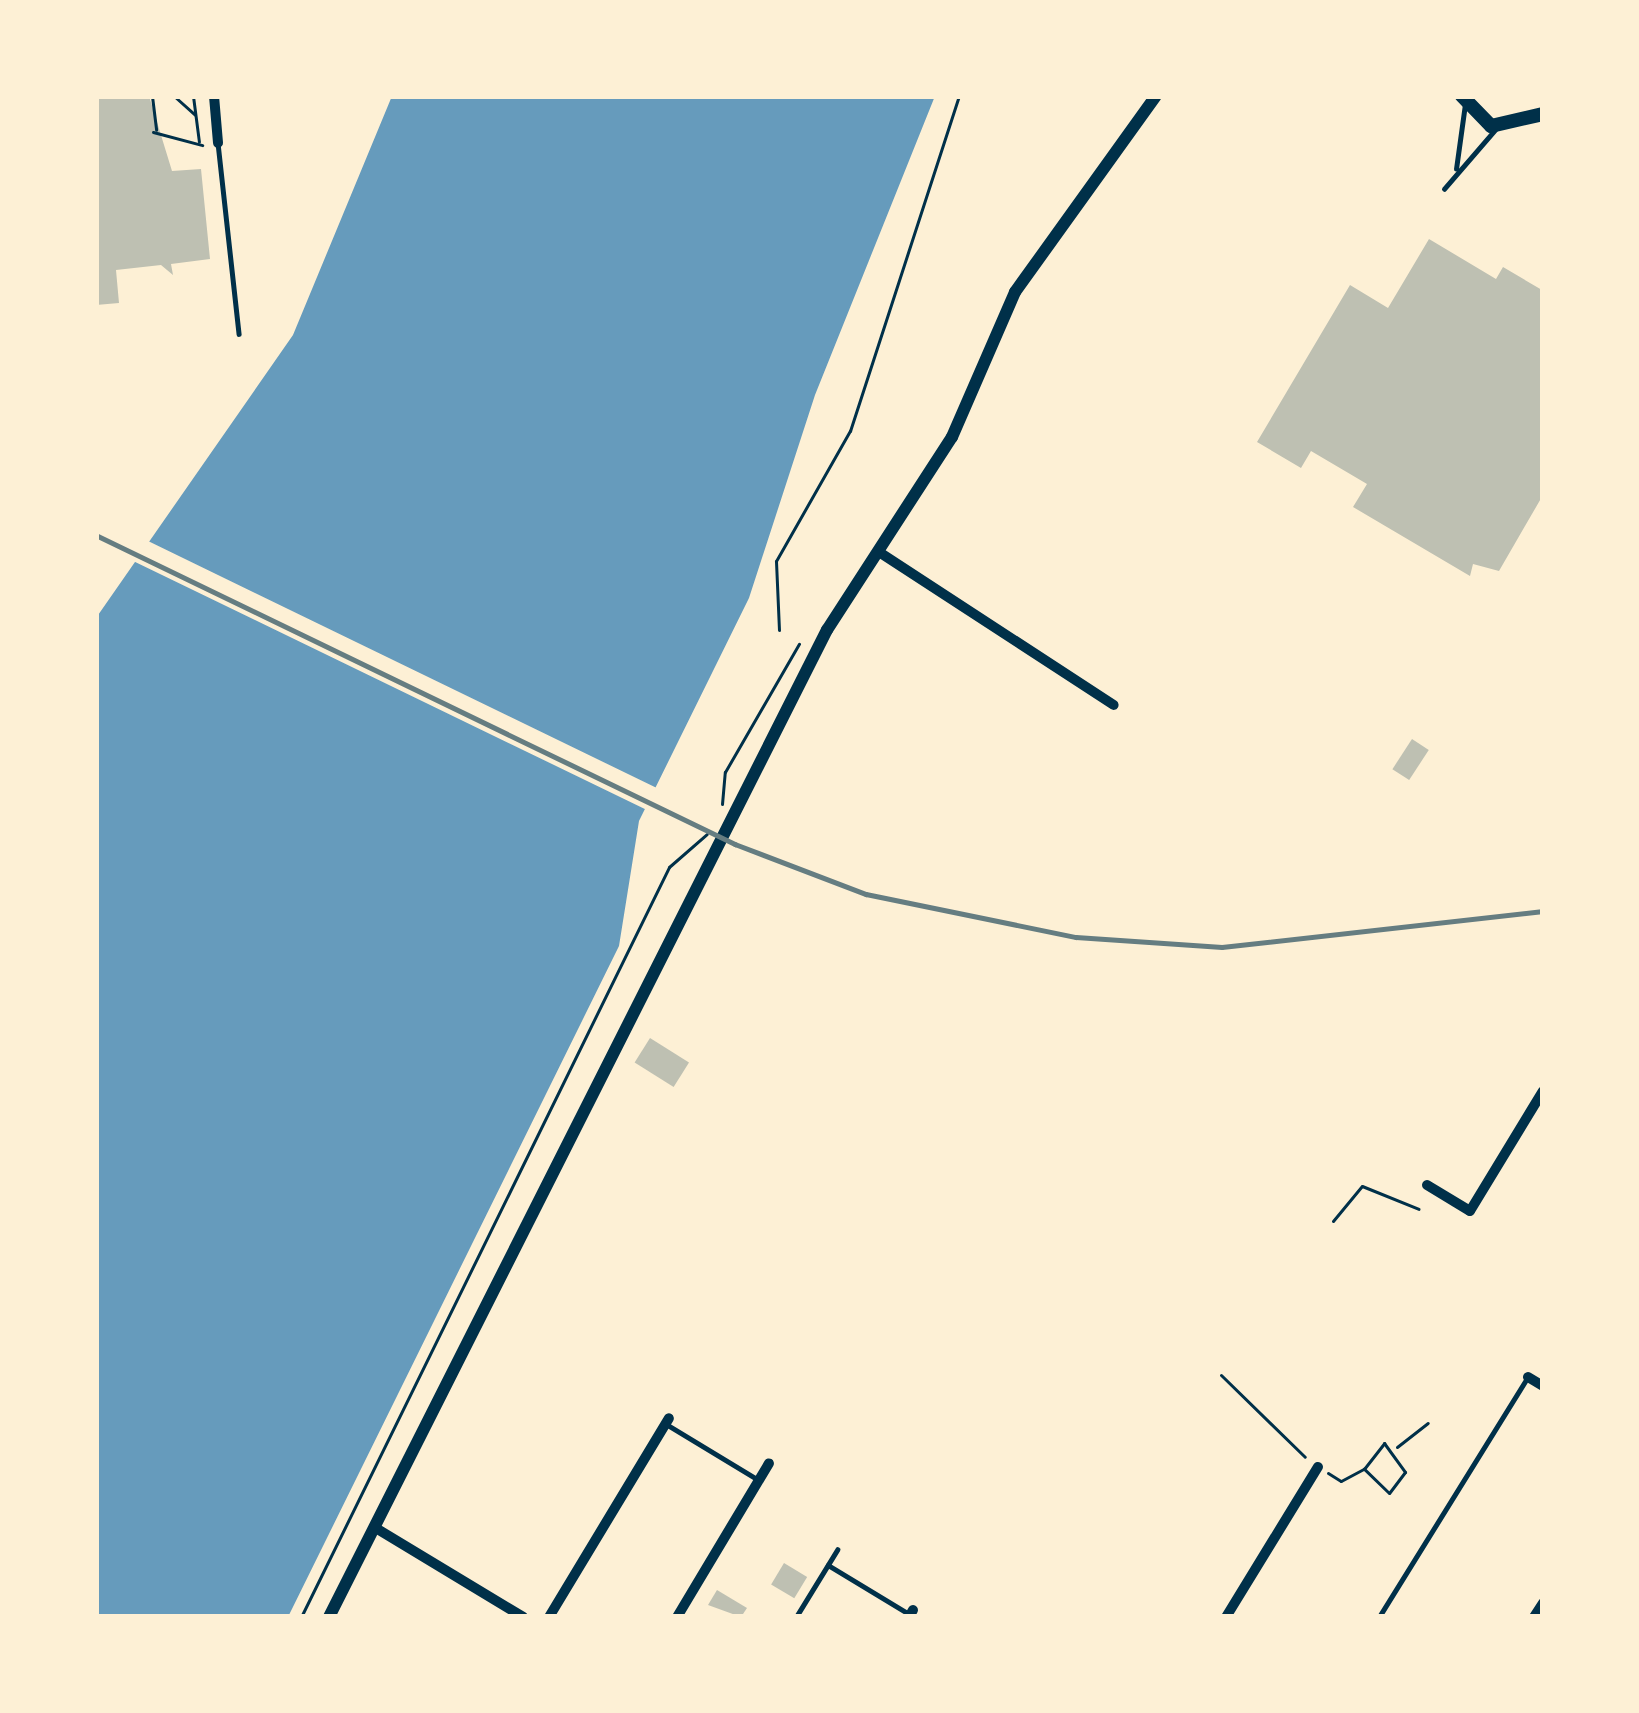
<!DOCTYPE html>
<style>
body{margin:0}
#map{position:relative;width:1639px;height:1713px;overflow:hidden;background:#fdf0d5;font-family:Barlow,sans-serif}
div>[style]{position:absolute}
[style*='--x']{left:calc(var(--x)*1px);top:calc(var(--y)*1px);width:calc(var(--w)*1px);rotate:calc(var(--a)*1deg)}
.water>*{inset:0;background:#669bbc}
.pier>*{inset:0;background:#fdf0d5}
.building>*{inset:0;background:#bec0b2;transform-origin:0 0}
.path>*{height:3px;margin:-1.5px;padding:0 1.5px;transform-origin:1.5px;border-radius:1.5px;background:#003049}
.service>*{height:4.5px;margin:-2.25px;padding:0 2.25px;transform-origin:2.25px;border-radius:2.25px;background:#003049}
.minor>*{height:10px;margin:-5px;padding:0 5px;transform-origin:5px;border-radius:5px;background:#003049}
.tertiary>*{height:12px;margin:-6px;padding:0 6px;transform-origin:6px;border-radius:6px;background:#003049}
.secondary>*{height:14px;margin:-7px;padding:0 7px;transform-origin:7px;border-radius:7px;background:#003049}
.rail>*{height:4.5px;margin:-2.25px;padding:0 2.25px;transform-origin:2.25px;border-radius:2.25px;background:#657d81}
span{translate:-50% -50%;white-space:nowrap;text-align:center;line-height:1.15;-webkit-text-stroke:9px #fdf0d5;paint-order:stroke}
.frame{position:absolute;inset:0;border:99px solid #fdf0d5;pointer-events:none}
</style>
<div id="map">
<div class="water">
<i style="clip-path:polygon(392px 96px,935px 96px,815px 395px,749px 598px,639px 821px,619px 946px,288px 1617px,96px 1617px,96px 618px,293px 335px)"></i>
</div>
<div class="pier">
<i style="clip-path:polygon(140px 537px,146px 540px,663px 791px,651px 812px,129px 559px)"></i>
</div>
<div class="building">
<i style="clip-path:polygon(96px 96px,149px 96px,172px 171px,201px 169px,210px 259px,171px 264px,173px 275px,161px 265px,116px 270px,119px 303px,96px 305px)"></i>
<i style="clip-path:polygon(1429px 239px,1496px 279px,1503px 267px,1542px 290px,1543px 495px,1499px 571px,1473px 564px,1470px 576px,1353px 507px,1367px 484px,1311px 451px,1301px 468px,1257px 442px,1350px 285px,1388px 308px)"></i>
<i style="left:1412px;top:739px;width:20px;height:36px;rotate:33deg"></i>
<i style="left:650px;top:1038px;width:46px;height:29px;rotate:32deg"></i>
<i style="left:784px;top:1563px;width:27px;height:25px;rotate:31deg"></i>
<i style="clip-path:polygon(717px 1590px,747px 1608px,741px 1617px,708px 1605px)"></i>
</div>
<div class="path">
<i style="--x:152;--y:96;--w:34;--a:83"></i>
<i style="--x:174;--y:96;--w:28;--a:42"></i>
<i style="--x:193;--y:96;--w:46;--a:82.6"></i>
<i style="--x:153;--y:132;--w:51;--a:14.9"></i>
<i style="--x:779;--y:630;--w:69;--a:-92.5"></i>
<i style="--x:776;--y:561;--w:150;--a:-60.4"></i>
<i style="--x:850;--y:431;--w:352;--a:-72"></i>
<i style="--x:722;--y:804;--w:32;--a:-85"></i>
<i style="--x:725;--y:772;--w:148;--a:-60"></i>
<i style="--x:1333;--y:1221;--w:45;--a:-50.4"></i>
<i style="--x:1362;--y:1186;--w:61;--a:22"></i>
<i style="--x:1221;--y:1375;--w:117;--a:44.3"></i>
<i style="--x:1397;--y:1447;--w:39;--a:-38"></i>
<i style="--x:1328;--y:1473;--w:15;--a:32"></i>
<i style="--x:1341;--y:1481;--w:26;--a:-28"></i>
<i style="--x:1364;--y:1469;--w:33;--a:-52"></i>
<i style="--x:1384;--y:1443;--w:36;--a:54"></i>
<i style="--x:1405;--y:1472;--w:26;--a:127"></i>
<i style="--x:1389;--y:1493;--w:35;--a:-136"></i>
<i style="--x:301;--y:1617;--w:835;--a:-63.86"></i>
<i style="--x:669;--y:867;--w:50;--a:-41"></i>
</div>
<div class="service">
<i style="--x:218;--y:143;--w:192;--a:83.7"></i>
<i style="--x:1456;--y:169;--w:66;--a:-82.1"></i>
<i style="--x:1444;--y:189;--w:78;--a:-49.2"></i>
<i style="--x:666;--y:1424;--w:109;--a:31.1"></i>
<i style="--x:828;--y:1565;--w:97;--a:31.1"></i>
<i style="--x:796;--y:1617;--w:79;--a:-58.5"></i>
<i style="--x:1379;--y:1617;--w:282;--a:-58.2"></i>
</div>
<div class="minor">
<i style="--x:214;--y:96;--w:47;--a:85.1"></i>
<i style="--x:879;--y:552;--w:280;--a:33.1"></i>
<i style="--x:1427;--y:1185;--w:50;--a:31.2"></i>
<i style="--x:1470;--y:1211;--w:140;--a:-58.7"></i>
<i style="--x:1528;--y:1377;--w:17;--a:31"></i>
<i style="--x:374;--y:1527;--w:174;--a:31.1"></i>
<i style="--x:549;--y:1617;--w:232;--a:-58.9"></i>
<i style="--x:677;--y:1617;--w:179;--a:-59.1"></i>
<i style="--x:909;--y:1617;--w:8;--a:-60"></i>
<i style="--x:1226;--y:1617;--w:176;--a:-58.5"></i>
<i style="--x:1534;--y:1617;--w:17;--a:-57"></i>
</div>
<div class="tertiary">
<i style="--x:329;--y:1617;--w:1106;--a:-63.23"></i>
<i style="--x:827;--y:630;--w:230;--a:-57.1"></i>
<i style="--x:952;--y:437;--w:158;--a:-66.5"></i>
<i style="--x:1015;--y:292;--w:241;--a:-54.3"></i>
</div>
<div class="secondary">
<i style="--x:1462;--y:96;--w:42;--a:46"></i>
<i style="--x:1491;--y:126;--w:53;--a:-13"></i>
</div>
<div class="rail">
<i style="--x:96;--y:535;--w:710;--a:25.81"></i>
<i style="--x:735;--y:844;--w:140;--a:20.9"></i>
<i style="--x:866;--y:894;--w:214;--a:11.6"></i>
<i style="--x:1076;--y:937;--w:146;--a:3.9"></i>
<i style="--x:1222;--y:947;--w:323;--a:-6.4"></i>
</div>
<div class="frame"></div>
</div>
